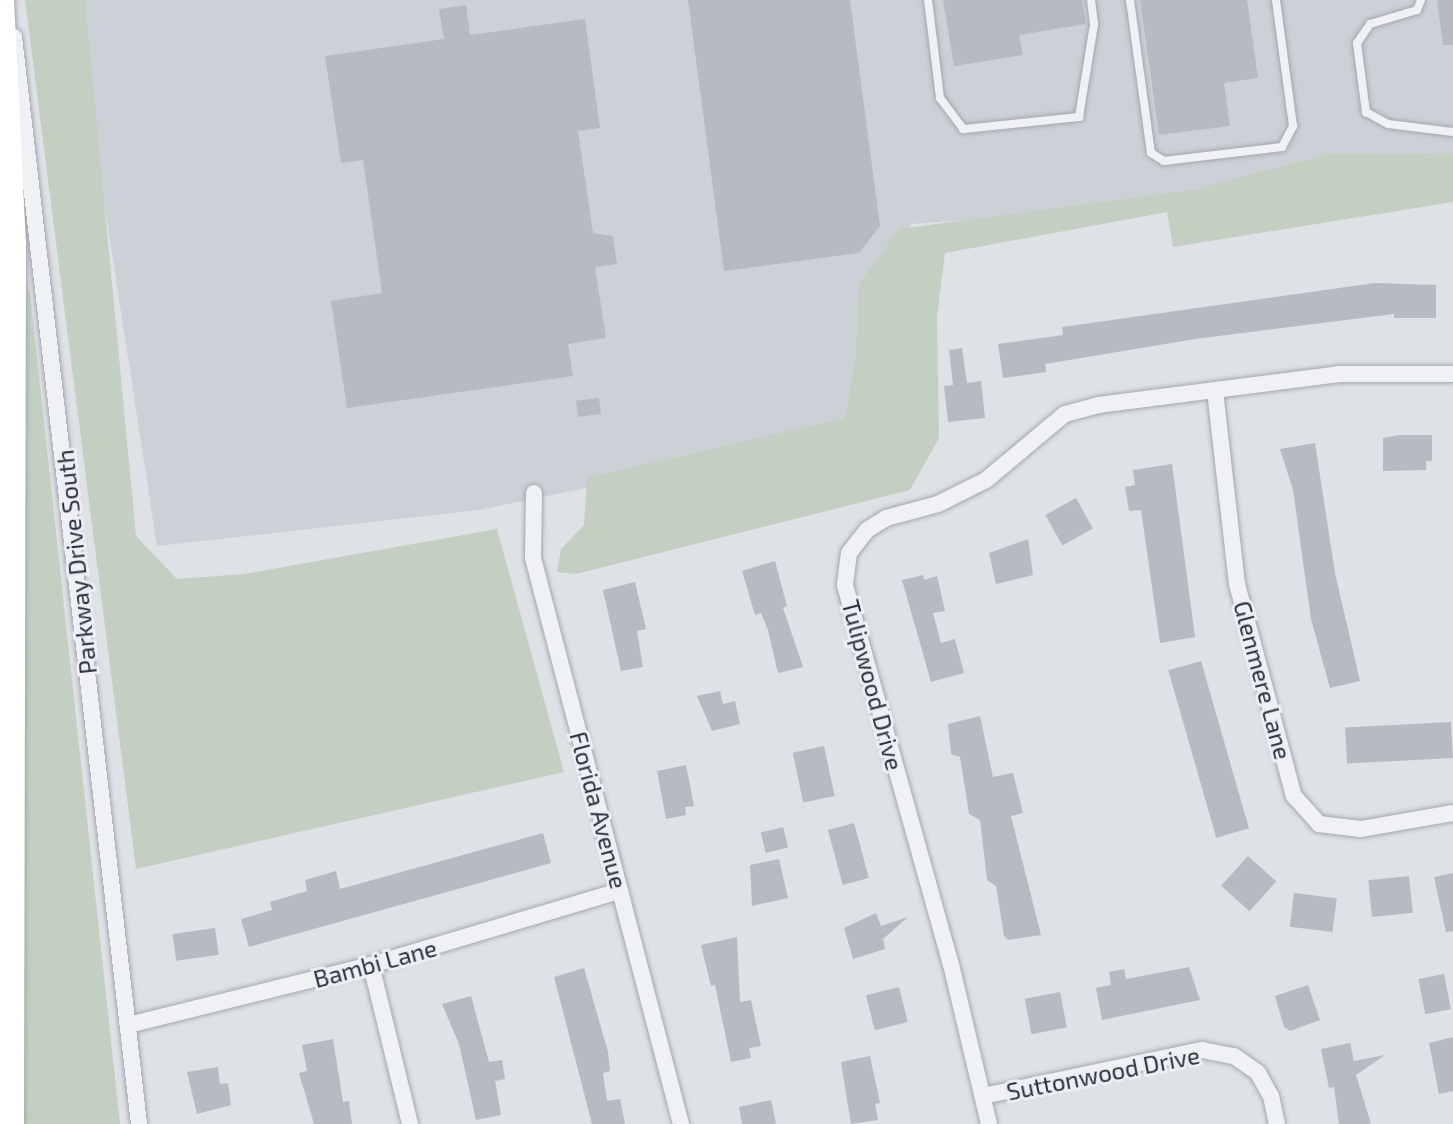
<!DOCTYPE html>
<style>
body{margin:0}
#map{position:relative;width:1453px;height:1124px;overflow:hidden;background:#dee1e6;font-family:"Exo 2",sans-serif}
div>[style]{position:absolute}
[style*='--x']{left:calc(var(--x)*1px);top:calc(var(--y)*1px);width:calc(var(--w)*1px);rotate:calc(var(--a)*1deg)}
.built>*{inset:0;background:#ccd0d7}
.green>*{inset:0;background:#c3cfc0}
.building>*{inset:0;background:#b6bac2;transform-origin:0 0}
.roads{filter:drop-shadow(0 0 2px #a4a8af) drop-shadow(0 0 2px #a4a8af)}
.lane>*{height:8px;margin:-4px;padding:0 4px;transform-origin:4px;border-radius:4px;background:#f0f1f5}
.street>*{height:16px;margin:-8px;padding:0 8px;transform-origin:8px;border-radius:8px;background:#f0f1f5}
.highway>*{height:28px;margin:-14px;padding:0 14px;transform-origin:14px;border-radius:14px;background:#fff}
span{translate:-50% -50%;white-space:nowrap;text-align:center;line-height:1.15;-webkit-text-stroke:6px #edeff4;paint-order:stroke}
.street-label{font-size:24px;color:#292e3b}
</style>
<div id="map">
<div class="built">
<i style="clip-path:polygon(73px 0,1453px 0,1453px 187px,911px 224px,876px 428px,479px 510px,157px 546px)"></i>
</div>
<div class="green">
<i style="clip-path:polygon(25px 0,85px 0,136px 536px,177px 579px,244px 574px,497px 529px,564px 772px,136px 869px)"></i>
<i style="clip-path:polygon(1453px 153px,1453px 202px,1173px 247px,1167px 212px,945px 253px,937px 316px,939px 438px,910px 490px,576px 574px,557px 572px,561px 549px,584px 525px,587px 478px,845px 418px,856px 355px,859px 284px,899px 229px,1193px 190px,1329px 154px)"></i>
<i style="clip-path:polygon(26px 287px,30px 292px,120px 1124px,20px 1124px)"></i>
</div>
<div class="building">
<i style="clip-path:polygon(688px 0,850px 0,880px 226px,859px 253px,724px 271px)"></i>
<i style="clip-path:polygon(943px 0,1082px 0,1086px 24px,1019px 35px,1023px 55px,954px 66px)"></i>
<i style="clip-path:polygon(1140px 0,1247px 0,1258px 78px,1224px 83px,1230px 126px,1159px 135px)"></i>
<i style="clip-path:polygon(1437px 0,1453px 0,1453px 45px,1443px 45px)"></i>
<i style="clip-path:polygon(466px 5px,470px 35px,585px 19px,600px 128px,578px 131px,593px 233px,613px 236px,617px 264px,595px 267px,606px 338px,568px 344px,573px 376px,347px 408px,331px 301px,382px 293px,363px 160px,341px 163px,325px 56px,444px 39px,439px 9px)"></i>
<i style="clip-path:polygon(1375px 283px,1436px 285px,1436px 318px,1394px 318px,1394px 314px,1195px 339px,1045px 364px,1046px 372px,1003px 378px,998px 344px,1063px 335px,1062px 327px)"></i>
<i style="clip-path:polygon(962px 348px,967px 383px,981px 381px,985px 418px,948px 422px,944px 386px,953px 385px,949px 350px)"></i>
<i style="left:599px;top:398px;width:16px;height:23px;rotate:83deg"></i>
<i style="clip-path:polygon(1399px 435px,1432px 435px,1432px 461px,1426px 461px,1426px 470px,1383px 471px,1383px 438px)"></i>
<i style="clip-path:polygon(1315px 443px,1335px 573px,1360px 681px,1330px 688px,1311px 619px,1293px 490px,1280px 449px)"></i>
<i style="clip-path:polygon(1172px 464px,1195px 637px,1160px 643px,1141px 510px,1129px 511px,1125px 487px,1135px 485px,1133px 470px)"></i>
<i style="left:1076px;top:498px;width:35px;height:35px;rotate:61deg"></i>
<i style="clip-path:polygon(1028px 539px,1033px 575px,996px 584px,989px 553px)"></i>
<i style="clip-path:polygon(775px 561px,787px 606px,783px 608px,803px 667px,778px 673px,768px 630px,761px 613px,755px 615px,742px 571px)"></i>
<i style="clip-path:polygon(923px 575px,924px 580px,937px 576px,945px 611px,933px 613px,941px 643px,955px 639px,964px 673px,931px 682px,902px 580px)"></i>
<i style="clip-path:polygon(635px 582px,646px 629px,637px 631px,643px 667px,621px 671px,603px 590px)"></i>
<i style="left:1201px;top:661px;width:174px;height:34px;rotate:74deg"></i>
<i style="clip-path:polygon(720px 691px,723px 704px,735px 701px,740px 724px,712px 731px,697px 696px)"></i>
<i style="clip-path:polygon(980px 716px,993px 777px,1013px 773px,1023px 813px,1011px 816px,1041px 935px,1008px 940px,1004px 936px,996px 886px,987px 880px,980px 820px,969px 814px,960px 757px,951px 754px,948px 724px)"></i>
<i style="left:1451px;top:722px;width:36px;height:106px;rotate:87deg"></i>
<i style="left:824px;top:746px;width:51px;height:32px;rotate:78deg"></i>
<i style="clip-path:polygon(686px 765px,694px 806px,685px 807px,686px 815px,666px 819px,657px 771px)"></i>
<i style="left:854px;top:823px;width:57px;height:27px;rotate:75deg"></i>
<i style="left:783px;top:827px;width:21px;height:23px;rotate:76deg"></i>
<i style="clip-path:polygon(543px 833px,551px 863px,249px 947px,241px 919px,272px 910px,270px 902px,307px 891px,305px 880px,336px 871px,340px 889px)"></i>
<i style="left:1248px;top:856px;width:38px;height:40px;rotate:42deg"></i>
<i style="clip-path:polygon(779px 859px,788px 898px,752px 906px,750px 865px)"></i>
<i style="clip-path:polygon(1453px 873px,1453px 931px,1446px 932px,1434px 877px)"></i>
<i style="left:1409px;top:876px;width:37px;height:41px;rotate:84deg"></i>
<i style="left:1294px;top:893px;width:43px;height:34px;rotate:7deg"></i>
<i style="clip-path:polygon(876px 913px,881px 926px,908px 917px,883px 939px,885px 949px,853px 959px,844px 928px)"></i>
<i style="left:215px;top:928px;width:27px;height:43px;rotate:82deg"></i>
<i style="clip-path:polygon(737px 937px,740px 1002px,751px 1000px,761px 1046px,749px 1048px,751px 1058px,731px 1062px,715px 985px,711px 986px,701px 945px)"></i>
<i style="clip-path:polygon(1189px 967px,1200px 1000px,1102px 1020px,1096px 988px,1111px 985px,1109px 972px,1124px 969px,1126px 979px)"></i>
<i style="clip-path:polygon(584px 968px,608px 1052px,610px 1071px,603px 1073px,607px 1101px,620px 1099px,625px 1124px,592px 1124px,554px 977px)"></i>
<i style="left:1444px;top:974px;width:36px;height:26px;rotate:79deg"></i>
<i style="clip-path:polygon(1308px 985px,1320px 1020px,1290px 1031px,1284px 1027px,1275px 996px)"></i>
<i style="left:899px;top:987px;width:36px;height:34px;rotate:76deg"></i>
<i style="left:1060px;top:992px;width:36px;height:36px;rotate:79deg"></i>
<i style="clip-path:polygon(471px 996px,489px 1062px,502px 1060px,505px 1079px,495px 1081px,501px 1115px,476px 1120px,459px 1044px,442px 1004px)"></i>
<i style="clip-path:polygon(1453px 1037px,1453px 1091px,1439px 1094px,1429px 1043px)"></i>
<i style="clip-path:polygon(333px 1039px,343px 1102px,349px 1101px,352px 1124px,314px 1124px,299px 1073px,307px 1071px,302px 1045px)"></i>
<i style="clip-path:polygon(1350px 1043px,1354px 1061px,1385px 1055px,1356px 1075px,1371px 1124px,1339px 1124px,1334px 1087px,1329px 1088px,1321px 1049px)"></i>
<i style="clip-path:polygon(870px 1056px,880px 1103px,875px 1104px,878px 1120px,851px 1124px,841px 1062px)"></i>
<i style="clip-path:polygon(218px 1067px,220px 1084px,228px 1083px,231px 1105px,197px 1114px,187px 1072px)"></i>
<i style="clip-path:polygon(771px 1100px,776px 1124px,742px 1124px,739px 1107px)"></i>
</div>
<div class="roads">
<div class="lane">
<i style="--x:928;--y:0;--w:99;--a:83"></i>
<i style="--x:940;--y:98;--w:39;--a:53"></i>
<i style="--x:963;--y:129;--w:117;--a:-5.9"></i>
<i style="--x:1079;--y:117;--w:94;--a:-80.8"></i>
<i style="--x:1094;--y:24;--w:24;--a:-97"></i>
<i style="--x:1130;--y:0;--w:154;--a:82.2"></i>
<i style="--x:1151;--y:153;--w:15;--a:32"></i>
<i style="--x:1164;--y:161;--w:119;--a:-6.8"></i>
<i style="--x:1282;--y:147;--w:24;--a:-62"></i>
<i style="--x:1293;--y:126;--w:127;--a:-97.7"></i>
<i style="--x:1421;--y:0;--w:11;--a:112"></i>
<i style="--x:1417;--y:10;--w:49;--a:163.4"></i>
<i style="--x:1370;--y:24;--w:23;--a:124"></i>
<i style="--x:1357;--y:43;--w:70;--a:82.6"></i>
<i style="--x:1366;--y:112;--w:25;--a:29"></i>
<i style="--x:1388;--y:124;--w:65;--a:7"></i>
</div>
<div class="street">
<i style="--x:14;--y:37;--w:1094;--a:83.44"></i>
<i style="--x:1215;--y:391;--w:194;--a:83.5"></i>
<i style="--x:1237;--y:584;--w:220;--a:75"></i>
<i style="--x:1294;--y:796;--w:38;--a:48"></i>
<i style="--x:1319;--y:824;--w:42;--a:6.8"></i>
<i style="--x:1361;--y:829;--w:93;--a:-9.9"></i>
<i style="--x:534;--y:493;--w:65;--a:90.9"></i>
<i style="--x:533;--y:558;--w:585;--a:75.35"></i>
<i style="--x:371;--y:965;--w:164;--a:76.2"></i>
<i style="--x:128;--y:1025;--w:250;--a:-13.9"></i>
<i style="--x:371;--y:965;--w:260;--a:-16.6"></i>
<i style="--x:983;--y:1096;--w:224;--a:-11.9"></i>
<i style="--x:1202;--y:1050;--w:33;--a:11"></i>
<i style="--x:1234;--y:1056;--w:29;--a:35"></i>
<i style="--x:1258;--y:1073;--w:26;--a:61"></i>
<i style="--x:1271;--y:1096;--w:29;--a:78"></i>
<i style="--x:989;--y:1124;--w:163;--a:-103.4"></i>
<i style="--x:951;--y:965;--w:395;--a:-105.6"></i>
<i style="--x:845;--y:585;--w:32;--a:-83"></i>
<i style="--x:849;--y:553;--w:29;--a:-52"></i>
<i style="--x:867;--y:530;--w:22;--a:-32"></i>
<i style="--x:886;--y:518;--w:54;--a:-15.1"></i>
<i style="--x:938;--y:504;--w:54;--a:-26.6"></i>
<i style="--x:986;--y:480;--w:103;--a:-39.9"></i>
<i style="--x:1065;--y:414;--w:34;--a:-15"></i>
<i style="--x:1098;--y:405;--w:243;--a:-7.3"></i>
<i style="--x:1339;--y:374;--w:114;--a:0"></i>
</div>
<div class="highway">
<i style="--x:0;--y:0;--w:243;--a:87.2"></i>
<i style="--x:12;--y:243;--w:881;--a:90.13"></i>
</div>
</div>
<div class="street-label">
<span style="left:76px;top:562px;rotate:-96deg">Parkway Drive South</span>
<span style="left:1263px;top:680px;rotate:75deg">Glenmere Lane</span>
<span style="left:873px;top:685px;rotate:75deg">Tulipwood Drive</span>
<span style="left:599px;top:810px;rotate:75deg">Florida Avenue</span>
<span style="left:375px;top:963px;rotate:-15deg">Bambi Lane</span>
<span style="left:1103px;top:1073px;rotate:-11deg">Suttonwood Drive</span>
</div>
</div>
